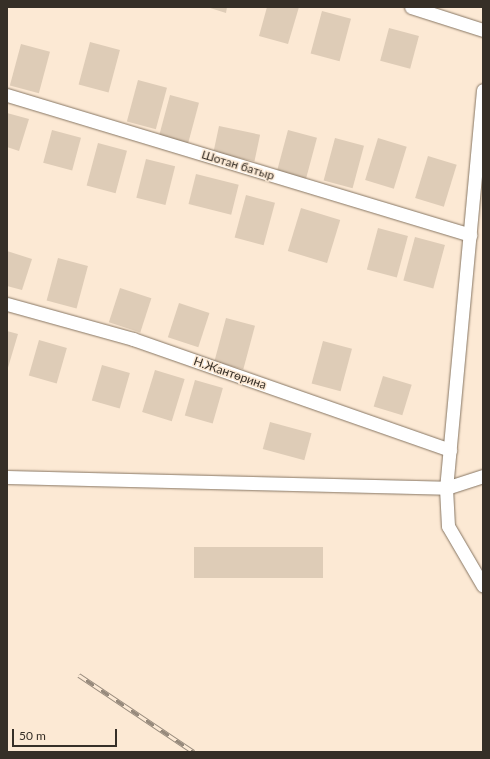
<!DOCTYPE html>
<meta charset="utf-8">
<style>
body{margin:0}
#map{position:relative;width:490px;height:759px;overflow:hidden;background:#fce9d4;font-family:Lato,sans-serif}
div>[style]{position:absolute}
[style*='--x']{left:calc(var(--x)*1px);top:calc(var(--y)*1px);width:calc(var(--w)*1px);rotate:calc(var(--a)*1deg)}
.building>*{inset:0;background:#deccb7;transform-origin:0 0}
.roads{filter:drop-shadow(0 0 1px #877663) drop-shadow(0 0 1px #877663)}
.minor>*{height:13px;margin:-6.5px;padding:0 6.5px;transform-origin:6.5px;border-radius:6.5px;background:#fff}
.rail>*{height:4.5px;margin-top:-2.25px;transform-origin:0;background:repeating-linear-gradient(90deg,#fce9d4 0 9px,#96897b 0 18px);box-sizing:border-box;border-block:1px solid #96897b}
span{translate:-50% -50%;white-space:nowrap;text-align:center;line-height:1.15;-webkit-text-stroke:3px #fce9d4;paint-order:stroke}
.street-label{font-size:12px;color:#362f27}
.frame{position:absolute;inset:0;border:8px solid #362f27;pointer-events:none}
.scale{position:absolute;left:12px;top:729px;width:105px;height:18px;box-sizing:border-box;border:2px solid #362f27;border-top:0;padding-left:5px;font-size:12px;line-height:14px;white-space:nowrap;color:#362f27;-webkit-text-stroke:3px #fce9d4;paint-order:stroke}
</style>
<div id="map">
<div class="building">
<i style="clip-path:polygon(207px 7px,227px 7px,226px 13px)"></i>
<i style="clip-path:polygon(267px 7px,299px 7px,288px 44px,259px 36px)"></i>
<i style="left:322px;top:11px;width:30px;height:44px;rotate:15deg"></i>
<i style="left:389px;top:28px;width:31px;height:34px;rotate:15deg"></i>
<i style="left:90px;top:42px;width:31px;height:44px;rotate:15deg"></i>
<i style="left:21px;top:44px;width:30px;height:43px;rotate:15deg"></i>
<i style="left:138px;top:80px;width:30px;height:43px;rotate:15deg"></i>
<i style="left:170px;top:95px;width:30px;height:44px;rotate:15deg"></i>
<i style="clip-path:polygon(7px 113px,29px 119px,19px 151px,7px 147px)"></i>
<i style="left:219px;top:126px;width:42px;height:27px;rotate:12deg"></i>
<i style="left:52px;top:130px;width:30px;height:34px;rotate:15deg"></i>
<i style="left:288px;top:130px;width:30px;height:44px;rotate:15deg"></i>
<i style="left:335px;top:138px;width:30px;height:44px;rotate:15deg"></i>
<i style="left:378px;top:138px;width:30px;height:44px;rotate:17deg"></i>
<i style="left:98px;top:143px;width:30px;height:44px;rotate:15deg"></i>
<i style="left:428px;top:156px;width:30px;height:44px;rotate:17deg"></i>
<i style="left:146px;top:159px;width:30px;height:40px;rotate:14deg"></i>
<i style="left:196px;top:174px;width:44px;height:31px;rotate:14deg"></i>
<i style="left:246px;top:195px;width:30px;height:44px;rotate:15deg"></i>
<i style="left:301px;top:208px;width:41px;height:45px;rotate:17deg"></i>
<i style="left:378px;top:228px;width:31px;height:43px;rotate:15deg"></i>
<i style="left:415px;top:237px;width:31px;height:45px;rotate:15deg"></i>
<i style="clip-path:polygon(7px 251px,32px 259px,22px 290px,7px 286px)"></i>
<i style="left:58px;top:258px;width:31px;height:44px;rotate:15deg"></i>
<i style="left:120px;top:288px;width:33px;height:36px;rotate:18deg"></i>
<i style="left:179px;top:303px;width:32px;height:36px;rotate:18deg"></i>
<i style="left:226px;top:318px;width:30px;height:45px;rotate:15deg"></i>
<i style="clip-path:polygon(7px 331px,18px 334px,7px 371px)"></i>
<i style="left:39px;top:340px;width:29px;height:37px;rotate:16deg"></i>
<i style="left:323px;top:341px;width:30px;height:44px;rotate:15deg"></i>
<i style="left:102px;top:365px;width:29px;height:37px;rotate:16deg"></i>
<i style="left:155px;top:370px;width:31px;height:44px;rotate:17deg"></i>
<i style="left:383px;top:376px;width:30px;height:32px;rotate:17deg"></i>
<i style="left:195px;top:380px;width:29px;height:37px;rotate:16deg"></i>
<i style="left:270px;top:422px;width:43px;height:28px;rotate:15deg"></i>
<i style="left:323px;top:547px;width:31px;height:129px;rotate:90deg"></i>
</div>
<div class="roads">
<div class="minor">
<i style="--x:411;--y:7;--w:76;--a:17.7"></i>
<i style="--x:483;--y:90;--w:400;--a:95.3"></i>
<i style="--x:446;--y:488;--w:38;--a:87"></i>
<i style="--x:448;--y:526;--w:69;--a:59.7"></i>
<i style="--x:7;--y:95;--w:484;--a:16.8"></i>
<i style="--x:7;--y:304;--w:131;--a:15.5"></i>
<i style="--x:133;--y:339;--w:336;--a:19.3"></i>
<i style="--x:7;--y:477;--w:439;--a:1.4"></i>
<i style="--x:446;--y:488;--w:39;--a:-18"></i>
</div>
</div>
<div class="rail">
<i style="--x:79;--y:675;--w:138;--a:33.8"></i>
</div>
<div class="street-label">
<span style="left:238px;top:165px;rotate:17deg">Шотан батыр</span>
<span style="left:230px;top:373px;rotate:19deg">Н.Жантөрина</span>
</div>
<div class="frame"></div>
<div class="scale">50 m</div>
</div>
